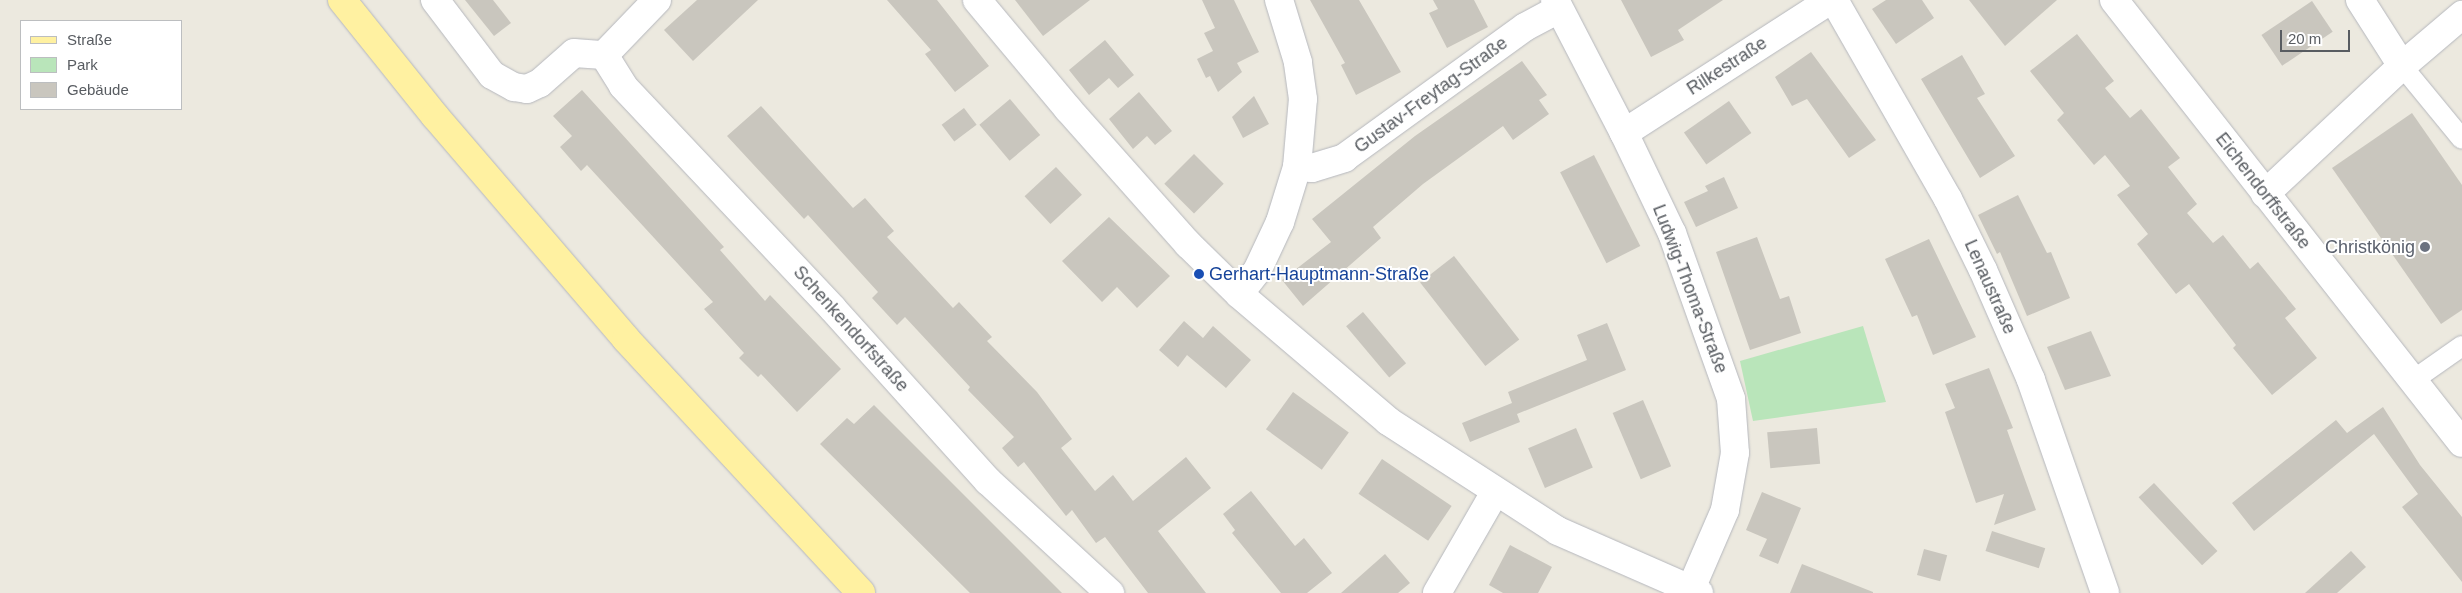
<!DOCTYPE html>
<meta charset="utf-8">
<style>
body{margin:0}
#map{position:relative;width:2462px;height:593px;overflow:hidden;background:#ece9df;font-family:Arial,sans-serif}
div>[style]{position:absolute}
[style*='--x']{left:calc(var(--x)*1px);top:calc(var(--y)*1px);width:calc(var(--w)*1px);rotate:calc(var(--a)*1deg)}
.green>*{inset:0;background:#b9e5ba}
.building>*{inset:0;background:#c9c6be;transform-origin:0 0}
.roads{filter:drop-shadow(0 0 1px #b5b7bd) drop-shadow(0 0 1px #b5b7bd)}
.pedestrian>*{height:20px;margin:-10px;padding:0 10px;transform-origin:10px;border-radius:10px;background:#fff}
.minor>*{height:28px;margin:-14px;padding:0 14px;transform-origin:14px;border-radius:14px;background:#fff}
.primary>*{height:28px;margin:-14px;padding:0 14px;transform-origin:14px;border-radius:14px;background:#fff1a1}
.dots>*{width:14px;height:14px;translate:-50% -50%;box-sizing:border-box;border:2px solid #fff;border-radius:50%}
span{translate:-50% -50%;white-space:nowrap;text-align:center;line-height:1.15;-webkit-text-stroke:4px #fff;paint-order:stroke}
.street-label{font-size:18px;color:#585c61}
.worship-label{font-size:18px;color:#5b616d}
.right{translate:-100% -50%;text-align:right}
.transit-label{font-size:18px;color:#164399}
.left{translate:0 -50%;text-align:left}
.legend{position:absolute;left:20px;top:20px;width:162px;height:90px;box-sizing:border-box;background:#fff;border:1px solid #bcbec0;margin:0;padding:6px 9px;list-style:none;font-size:15px;color:#585c61}
.legend li{display:flex;align-items:center;gap:10px;height:25px}
.legend b{width:25px;border:1px solid #bcbec0}
.scale{position:absolute;left:2280px;top:30px;width:70px;height:22px;box-sizing:border-box;border:2px solid #585c61;border-top:0;padding-left:6px;font-size:15px;line-height:18px;white-space:nowrap;color:#585c61;-webkit-text-stroke:4px #fff;paint-order:stroke}
</style>
<div id="map">
<div class="green">
<i style="clip-path:polygon(1863px 326px,1886px 402px,1753px 421px,1740px 361px)"></i>
</div>
<div class="building">
<i style="clip-path:polygon(465px 0,493px 0,511px 23px,494px 36px)"></i>
<i style="clip-path:polygon(697px 0,758px 0,693px 61px,664px 30px)"></i>
<i style="clip-path:polygon(887px 0,937px 0,989px 66px,955px 92px,925px 54px,931px 50px)"></i>
<i style="clip-path:polygon(1015px 0,1090px 0,1043px 36px)"></i>
<i style="clip-path:polygon(1202px 0,1234px 0,1259px 52px,1237px 63px,1242px 72px,1218px 92px,1210px 76px,1206px 78px,1197px 59px,1213px 51px,1204px 33px,1215px 28px)"></i>
<i style="clip-path:polygon(1310px 0,1359px 0,1401px 72px,1356px 95px,1341px 65px,1345px 63px)"></i>
<i style="clip-path:polygon(1433px 0,1474px 0,1488px 27px,1447px 48px,1429px 13px,1438px 9px)"></i>
<i style="clip-path:polygon(1621px 0,1723px 0,1678px 30px,1684px 40px,1651px 57px)"></i>
<i style="clip-path:polygon(1886px 0,1922px 0,1934px 18px,1896px 44px,1872px 9px)"></i>
<i style="clip-path:polygon(1969px 0,2057px 0,2005px 46px)"></i>
<i style="left:2312px;top:1px;width:37px;height:61px;rotate:56deg"></i>
<i style="clip-path:polygon(2077px 34px,2114px 81px,2105px 88px,2130px 118px,2141px 109px,2180px 158px,2168px 167px,2197px 204px,2187px 213px,2213px 243px,2223px 235px,2250px 269px,2258px 262px,2296px 309px,2285px 318px,2317px 358px,2272px 395px,2233px 348px,2236px 345px,2189px 284px,2176px 294px,2137px 244px,2148px 234px,2117px 195px,2130px 186px,2105px 155px,2094px 165px,2057px 120px,2064px 113px,2030px 71px)"></i>
<i style="clip-path:polygon(1105px 40px,1134px 75px,1118px 88px,1109px 78px,1089px 95px,1069px 70px)"></i>
<i style="clip-path:polygon(1811px 52px,1876px 140px,1849px 158px,1807px 99px,1792px 106px,1775px 77px)"></i>
<i style="clip-path:polygon(1962px 55px,1985px 94px,1977px 98px,2015px 156px,1980px 178px,1921px 79px)"></i>
<i style="clip-path:polygon(1522px 61px,1547px 95px,1539px 100px,1549px 114px,1513px 140px,1503px 126px,1423px 184px,1373px 227px,1381px 238px,1303px 306px,1282px 280px,1331px 242px,1312px 219px,1415px 136px)"></i>
<i style="clip-path:polygon(582px 90px,724px 247px,720px 250px,765px 301px,770px 295px,841px 369px,797px 412px,761px 374px,758px 377px,739px 358px,744px 353px,704px 309px,713px 302px,587px 165px,581px 171px,560px 147px,572px 136px,553px 116px)"></i>
<i style="clip-path:polygon(1139px 92px,1172px 131px,1155px 145px,1147px 136px,1133px 149px,1109px 119px)"></i>
<i style="clip-path:polygon(1254px 96px,1269px 124px,1243px 138px,1232px 117px)"></i>
<i style="left:1010px;top:99px;width:47px;height:40px;rotate:50deg"></i>
<i style="left:1729px;top:101px;width:39px;height:55px;rotate:55deg"></i>
<i style="clip-path:polygon(761px 106px,853px 208px,865px 198px,894px 231px,887px 237px,953px 308px,959px 302px,992px 337px,987px 341px,1037px 392px,1072px 439px,1061px 448px,1095px 491px,1113px 475px,1133px 501px,1186px 457px,1211px 488px,1158px 531px,1206px 593px,1148px 593px,1105px 537px,1096px 543px,1072px 510px,1066px 516px,1024px 462px,1018px 467px,1002px 448px,1014px 437px,968px 390px,970px 387px,905px 317px,897px 325px,872px 298px,878px 292px,847px 258px,808px 215px,804px 219px,727px 136px)"></i>
<i style="left:964px;top:108px;width:21px;height:28px;rotate:53deg"></i>
<i style="clip-path:polygon(2412px 113px,2462px 185px,2462px 310px,2441px 324px,2332px 168px)"></i>
<i style="left:1194px;top:154px;width:42px;height:42px;rotate:45deg"></i>
<i style="left:1594px;top:155px;width:102px;height:38px;rotate:63deg"></i>
<i style="left:1056px;top:167px;width:38px;height:43px;rotate:47deg"></i>
<i style="clip-path:polygon(1724px 177px,1738px 208px,1696px 227px,1684px 202px,1708px 191px,1705px 186px)"></i>
<i style="clip-path:polygon(2018px 195px,2047px 253px,2051px 252px,2070px 298px,2027px 316px,2000px 252px,1997px 254px,1978px 215px)"></i>
<i style="clip-path:polygon(1109px 217px,1170px 276px,1137px 308px,1117px 287px,1102px 302px,1062px 261px)"></i>
<i style="clip-path:polygon(1757px 237px,1780px 299px,1789px 296px,1801px 333px,1750px 350px,1716px 252px)"></i>
<i style="clip-path:polygon(1929px 239px,1976px 337px,1933px 355px,1917px 315px,1912px 317px,1885px 259px)"></i>
<i style="left:1454px;top:256px;width:106px;height:43px;rotate:52deg"></i>
<i style="left:1363px;top:312px;width:67px;height:22px;rotate:50deg"></i>
<i style="clip-path:polygon(1184px 321px,1203px 338px,1213px 326px,1251px 360px,1226px 388px,1187px 355px,1178px 367px,1159px 350px)"></i>
<i style="clip-path:polygon(1607px 323px,1626px 370px,1517px 414px,1520px 422px,1470px 442px,1462px 423px,1512px 403px,1508px 392px,1587px 360px,1577px 335px)"></i>
<i style="clip-path:polygon(2091px 331px,2111px 376px,2065px 390px,2047px 347px)"></i>
<i style="clip-path:polygon(1989px 368px,2013px 428px,2007px 430px,2036px 510px,1994px 525px,2004px 494px,1976px 503px,1945px 412px,1955px 408px,1945px 384px)"></i>
<i style="left:1293px;top:392px;width:69px;height:46px;rotate:36deg"></i>
<i style="left:1643px;top:400px;width:72px;height:33px;rotate:67deg"></i>
<i style="clip-path:polygon(874px 405px,1062px 593px,970px 593px,820px 444px,847px 418px,854px 424px)"></i>
<i style="clip-path:polygon(2383px 407px,2420px 465px,2462px 517px,2462px 582px,2402px 507px,2418px 494px,2374px 434px,2254px 531px,2232px 503px,2336px 420px,2347px 433px)"></i>
<i style="left:1576px;top:428px;width:43px;height:52px;rotate:67deg"></i>
<i style="left:1817px;top:428px;width:36px;height:50px;rotate:85deg"></i>
<i style="left:1382px;top:459px;width:84px;height:42px;rotate:34deg"></i>
<i style="left:2154px;top:483px;width:93px;height:21px;rotate:47deg"></i>
<i style="clip-path:polygon(1251px 491px,1295px 546px,1304px 538px,1332px 573px,1307px 593px,1281px 593px,1232px 533px,1235px 530px,1223px 514px)"></i>
<i style="clip-path:polygon(1762px 492px,1801px 508px,1778px 564px,1759px 556px,1767px 539px,1746px 530px)"></i>
<i style="left:1992px;top:531px;width:56px;height:21px;rotate:18deg"></i>
<i style="clip-path:polygon(1510px 545px,1552px 567px,1538px 593px,1503px 593px,1489px 585px)"></i>
<i style="left:1924px;top:549px;width:24px;height:27px;rotate:15deg"></i>
<i style="clip-path:polygon(2351px 551px,2366px 567px,2337px 593px,2305px 593px)"></i>
<i style="clip-path:polygon(1385px 554px,1410px 583px,1398px 593px,1341px 593px)"></i>
<i style="clip-path:polygon(1802px 564px,1873px 592px,1873px 593px,1790px 593px)"></i>
</div>
<div class="roads">
<div class="pedestrian">
<i style="--x:2402;--y:66;--w:94;--a:50.6"></i>
<i style="--x:2412;--y:381;--w:61;--a:-35"></i>
</div>
<div class="minor">
<i style="--x:435;--y:0;--w:94;--a:52.8"></i>
<i style="--x:492;--y:75;--w:25;--a:29"></i>
<i style="--x:514;--y:87;--w:13;--a:9"></i>
<i style="--x:527;--y:89;--w:14;--a:-25"></i>
<i style="--x:540;--y:83;--w:45;--a:-41.4"></i>
<i style="--x:574;--y:53;--w:30;--a:4"></i>
<i style="--x:657;--y:0;--w:76;--a:133.9"></i>
<i style="--x:604;--y:55;--w:36;--a:58"></i>
<i style="--x:623;--y:86;--w:306;--a:46.7"></i>
<i style="--x:833;--y:309;--w:232;--a:48"></i>
<i style="--x:988;--y:481;--w:166;--a:42.6"></i>
<i style="--x:977;--y:0;--w:142;--a:50.1"></i>
<i style="--x:1068;--y:109;--w:181;--a:48.4"></i>
<i style="--x:1188;--y:244;--w:71;--a:44.4"></i>
<i style="--x:1239;--y:294;--w:196;--a:40.4"></i>
<i style="--x:1388;--y:421;--w:202;--a:32.9"></i>
<i style="--x:1558;--y:531;--w:154;--a:23.7"></i>
<i style="--x:1555;--y:0;--w:150;--a:62.6"></i>
<i style="--x:1624;--y:133;--w:111;--a:64.4"></i>
<i style="--x:1672;--y:233;--w:176;--a:70.4"></i>
<i style="--x:1731;--y:399;--w:54;--a:85.8"></i>
<i style="--x:1735;--y:453;--w:58;--a:100"></i>
<i style="--x:1725;--y:510;--w:90;--a:113.4"></i>
<i style="--x:1834;--y:0;--w:229;--a:60.2"></i>
<i style="--x:1948;--y:199;--w:79;--a:63.8"></i>
<i style="--x:1983;--y:270;--w:120;--a:66.4"></i>
<i style="--x:2031;--y:380;--w:225;--a:70.8"></i>
<i style="--x:2114;--y:0;--w:563;--a:51.85"></i>
<i style="--x:2360;--y:0;--w:78;--a:57.5"></i>
<i style="--x:1624;--y:133;--w:245;--a:-32.8"></i>
<i style="--x:1297;--y:167;--w:15;--a:4"></i>
<i style="--x:1312;--y:168;--w:34;--a:-17"></i>
<i style="--x:1344;--y:158;--w:223;--a:-35.9"></i>
<i style="--x:1525;--y:27;--w:38;--a:-28"></i>
<i style="--x:2265;--y:194;--w:187;--a:-43.1"></i>
<i style="--x:2402;--y:66;--w:79;--a:-40.4"></i>
<i style="--x:1239;--y:294;--w:29;--a:-52"></i>
<i style="--x:1257;--y:271;--w:54;--a:-64.9"></i>
<i style="--x:1280;--y:222;--w:58;--a:-72.8"></i>
<i style="--x:1297;--y:167;--w:68;--a:-85"></i>
<i style="--x:1303;--y:99;--w:37;--a:-98"></i>
<i style="--x:1298;--y:62;--w:65;--a:-107"></i>
<i style="--x:1437;--y:593;--w:116;--a:-60.1"></i>
</div>
<div class="primary">
<i style="--x:342;--y:0;--w:149;--a:51.3"></i>
<i style="--x:435;--y:116;--w:294;--a:49.4"></i>
<i style="--x:626;--y:339;--w:346;--a:47.2"></i>
</div>
</div>
<div class="dots">
<i style="left:2425px;top:247px;background:#6b7280"></i>
<i style="left:1199px;top:274px;background:#1a4fb4"></i>
</div>
<div class="street-label">
<span style="left:1727px;top:66px;rotate:-33deg">Rilkestraße</span>
<span style="left:1431px;top:95px;rotate:-36deg">Gustav-Freytag-Straße</span>
<span style="left:2263px;top:191px;rotate:52deg">Eichendorffstraße</span>
<span style="left:1990px;top:287px;rotate:66deg">Lenaustraße</span>
<span style="left:1690px;top:289px;rotate:69deg">Ludwig-Thoma-Straße</span>
<span style="left:851px;top:329px;rotate:48deg">Schenkendorfstraße</span>
</div>
<div class="worship-label">
<span class="right" style="left:2415px;top:247px">Christkönig</span>
</div>
<div class="transit-label">
<span class="left" style="left:1209px;top:274px">Gerhart-Hauptmann-Straße</span>
</div>
<ul class="legend">
<li><b style="height:6px;background:#fff1a1"></b>Straße</li>
<li><b style="height:14px;background:#b9e5ba"></b>Park</li>
<li><b style="height:14px;background:#c9c6be"></b>Gebäude</li>
</ul>
<div class="scale">20 m</div>
</div>
